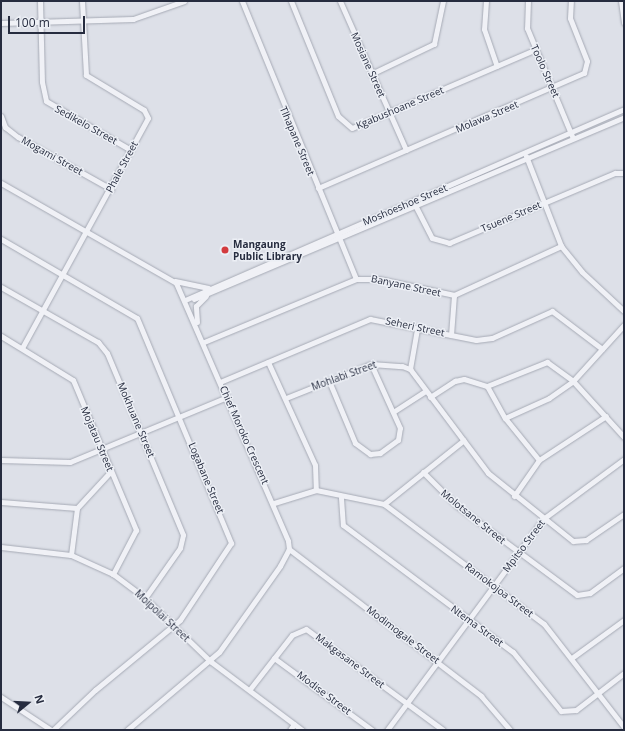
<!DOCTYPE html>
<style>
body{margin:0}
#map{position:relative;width:625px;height:731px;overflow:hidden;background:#dde0e8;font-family:"Open Sans",sans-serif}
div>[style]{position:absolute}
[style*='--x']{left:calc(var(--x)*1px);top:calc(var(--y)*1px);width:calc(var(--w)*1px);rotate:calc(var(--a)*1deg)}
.roads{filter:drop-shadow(0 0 1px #a6aab5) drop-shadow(0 0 1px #a6aab5)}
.minor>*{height:5px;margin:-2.5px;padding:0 2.5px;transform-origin:2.5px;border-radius:2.5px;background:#f0f1f6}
.dots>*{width:11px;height:11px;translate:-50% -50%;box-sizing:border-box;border:2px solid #eceff5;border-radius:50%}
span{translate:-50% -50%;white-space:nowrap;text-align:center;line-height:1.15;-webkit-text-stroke:3px #eceff5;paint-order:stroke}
.street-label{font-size:10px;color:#262c3f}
.poi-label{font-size:10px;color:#262c3f;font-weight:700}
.left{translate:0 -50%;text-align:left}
.frame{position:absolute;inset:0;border:2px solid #262c3f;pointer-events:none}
.north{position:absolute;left:8px;top:683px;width:40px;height:40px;-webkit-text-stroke:3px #eceff5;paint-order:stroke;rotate:72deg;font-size:11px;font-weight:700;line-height:16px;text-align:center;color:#262c3f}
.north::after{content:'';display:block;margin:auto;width:14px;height:18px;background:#262c3f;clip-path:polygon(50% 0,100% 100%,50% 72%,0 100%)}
.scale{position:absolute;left:8px;top:16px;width:77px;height:18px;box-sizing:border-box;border:2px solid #262c3f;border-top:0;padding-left:5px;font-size:12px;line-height:14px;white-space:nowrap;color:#262c3f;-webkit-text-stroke:3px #eceff5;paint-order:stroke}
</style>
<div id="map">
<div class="roads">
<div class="minor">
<i style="--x:40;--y:1;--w:81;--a:88.6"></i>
<i style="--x:42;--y:82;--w:19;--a:78"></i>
<i style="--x:46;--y:101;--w:98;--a:30"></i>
<i style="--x:242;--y:1;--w:300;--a:67.7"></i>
<i style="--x:291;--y:1;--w:124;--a:67.8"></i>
<i style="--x:338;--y:116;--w:18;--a:41"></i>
<i style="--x:352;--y:128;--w:200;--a:-23.2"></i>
<i style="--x:340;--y:1;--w:163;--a:66.1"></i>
<i style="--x:486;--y:1;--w:28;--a:94"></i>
<i style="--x:484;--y:29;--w:39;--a:71"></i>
<i style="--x:528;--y:1;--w:27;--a:92"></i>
<i style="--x:527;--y:28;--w:117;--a:67.4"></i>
<i style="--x:621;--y:1;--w:22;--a:82"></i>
<i style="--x:1;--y:23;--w:132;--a:-1.7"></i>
<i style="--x:133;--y:19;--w:54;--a:-19.4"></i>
<i style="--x:371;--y:74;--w:70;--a:-25.5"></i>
<i style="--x:434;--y:44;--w:44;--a:-78.2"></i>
<i style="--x:1;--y:116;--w:12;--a:70"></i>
<i style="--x:5;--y:127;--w:16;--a:38"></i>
<i style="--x:18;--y:137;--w:107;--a:29.2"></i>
<i style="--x:526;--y:156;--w:97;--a:68.7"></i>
<i style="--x:561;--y:246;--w:33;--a:51"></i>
<i style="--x:582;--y:272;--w:57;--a:42.9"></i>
<i style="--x:1;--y:183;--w:202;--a:29.7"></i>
<i style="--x:176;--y:283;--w:281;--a:66.5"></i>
<i style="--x:288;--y:541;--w:8;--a:83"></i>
<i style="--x:289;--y:549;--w:19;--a:118"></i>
<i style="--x:280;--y:566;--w:105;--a:125.3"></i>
<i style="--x:219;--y:652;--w:121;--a:139.7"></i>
<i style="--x:318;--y:188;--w:290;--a:-23.4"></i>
<i style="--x:584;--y:73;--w:12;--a:-76"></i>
<i style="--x:587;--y:61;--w:46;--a:-111.6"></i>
<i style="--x:570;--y:18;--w:17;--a:-87"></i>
<i style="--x:415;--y:205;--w:37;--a:63"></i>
<i style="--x:432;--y:238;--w:18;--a:16"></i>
<i style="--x:449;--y:243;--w:180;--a:-22.9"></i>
<i style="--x:615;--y:173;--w:9;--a:0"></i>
<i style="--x:1;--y:239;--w:157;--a:30.2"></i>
<i style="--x:137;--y:318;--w:244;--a:67.3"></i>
<i style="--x:231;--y:543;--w:92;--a:123.5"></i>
<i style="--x:180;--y:620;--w:110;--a:140.5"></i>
<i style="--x:95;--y:690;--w:58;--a:136.4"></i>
<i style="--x:175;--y:281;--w:34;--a:12"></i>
<i style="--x:1;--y:287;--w:112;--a:29.6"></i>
<i style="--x:98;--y:342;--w:14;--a:51"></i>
<i style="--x:107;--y:353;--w:197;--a:67.3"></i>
<i style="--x:183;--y:535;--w:13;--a:103"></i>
<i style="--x:180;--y:548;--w:61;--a:125"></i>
<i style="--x:194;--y:299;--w:467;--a:-22.9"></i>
<i style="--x:185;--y:300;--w:479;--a:-23.5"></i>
<i style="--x:197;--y:322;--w:16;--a:-94"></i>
<i style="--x:196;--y:306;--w:14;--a:-45"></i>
<i style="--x:451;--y:335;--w:40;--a:-85.7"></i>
<i style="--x:1;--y:336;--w:84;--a:31.4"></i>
<i style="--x:73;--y:380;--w:163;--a:67.2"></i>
<i style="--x:136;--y:530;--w:50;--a:117.6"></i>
<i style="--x:204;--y:342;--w:165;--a:-22.5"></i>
<i style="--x:356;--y:279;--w:23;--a:0"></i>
<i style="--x:379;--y:279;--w:77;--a:12"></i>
<i style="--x:454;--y:295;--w:118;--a:-24.6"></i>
<i style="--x:22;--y:348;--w:262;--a:-61.3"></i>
<i style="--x:148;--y:118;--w:9;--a:-117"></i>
<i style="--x:144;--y:110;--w:68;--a:-148.9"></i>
<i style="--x:86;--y:75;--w:74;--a:-93.1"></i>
<i style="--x:268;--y:362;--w:113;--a:65.5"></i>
<i style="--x:315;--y:465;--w:25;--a:88"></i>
<i style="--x:410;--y:369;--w:41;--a:-80.1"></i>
<i style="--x:329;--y:381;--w:67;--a:67.2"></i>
<i style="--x:355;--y:443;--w:19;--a:36"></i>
<i style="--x:370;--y:454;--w:10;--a:-6"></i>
<i style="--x:380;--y:453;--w:22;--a:-36"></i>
<i style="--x:398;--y:440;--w:12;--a:-81"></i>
<i style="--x:400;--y:428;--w:70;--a:-114.4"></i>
<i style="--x:220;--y:382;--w:163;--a:-22.8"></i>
<i style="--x:370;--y:319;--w:108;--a:11.2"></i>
<i style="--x:476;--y:340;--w:16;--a:-7"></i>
<i style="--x:492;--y:338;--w:66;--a:-24.2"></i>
<i style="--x:552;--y:311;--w:63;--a:37.2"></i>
<i style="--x:487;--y:386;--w:37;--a:61"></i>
<i style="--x:505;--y:418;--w:54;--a:51"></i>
<i style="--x:430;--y:397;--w:30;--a:-33"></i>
<i style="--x:455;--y:381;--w:9;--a:-13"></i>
<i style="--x:464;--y:379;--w:24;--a:17"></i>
<i style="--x:487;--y:386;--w:65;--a:-21.8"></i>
<i style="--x:547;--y:362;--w:32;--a:36"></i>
<i style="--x:573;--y:381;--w:76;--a:47.7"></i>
<i style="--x:286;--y:398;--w:92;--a:-21.8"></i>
<i style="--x:371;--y:364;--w:31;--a:4"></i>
<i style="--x:402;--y:366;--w:9;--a:21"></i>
<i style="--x:410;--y:369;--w:130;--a:53.1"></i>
<i style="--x:488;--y:473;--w:109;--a:38.7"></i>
<i style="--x:573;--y:541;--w:13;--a:-4"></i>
<i style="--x:586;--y:540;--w:46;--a:-34.4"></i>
<i style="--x:393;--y:412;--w:38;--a:-33"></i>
<i style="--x:505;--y:418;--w:48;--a:-24.4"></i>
<i style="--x:549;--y:398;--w:29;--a:-35"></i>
<i style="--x:573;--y:381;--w:76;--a:-47.7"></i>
<i style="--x:1;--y:460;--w:69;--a:1.7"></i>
<i style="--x:70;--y:462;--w:170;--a:-22.5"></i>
<i style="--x:423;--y:472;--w:48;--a:45"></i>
<i style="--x:457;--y:506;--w:149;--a:36.6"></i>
<i style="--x:577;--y:595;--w:13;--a:-9"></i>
<i style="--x:590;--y:593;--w:42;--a:-36.3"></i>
<i style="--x:514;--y:496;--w:44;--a:-55.2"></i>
<i style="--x:539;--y:460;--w:80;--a:-33.3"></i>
<i style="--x:341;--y:498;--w:27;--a:86"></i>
<i style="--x:343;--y:525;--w:212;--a:36.8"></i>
<i style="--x:513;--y:652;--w:76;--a:50.9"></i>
<i style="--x:561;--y:711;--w:15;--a:-4"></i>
<i style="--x:576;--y:710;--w:61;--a:-37.6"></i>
<i style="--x:1;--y:502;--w:76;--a:4.5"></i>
<i style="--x:274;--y:503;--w:44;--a:-17.2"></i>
<i style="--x:316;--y:490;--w:69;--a:11.6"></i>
<i style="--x:384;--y:504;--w:200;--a:36.9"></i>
<i style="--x:544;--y:624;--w:130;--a:52.2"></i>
<i style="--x:384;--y:504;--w:102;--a:-38.7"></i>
<i style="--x:1;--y:547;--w:70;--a:6.5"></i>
<i style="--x:71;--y:555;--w:46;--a:24.3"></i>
<i style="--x:113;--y:574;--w:40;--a:37"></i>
<i style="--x:145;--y:598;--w:91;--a:44.1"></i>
<i style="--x:210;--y:661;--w:115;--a:36.9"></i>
<i style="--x:289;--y:549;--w:242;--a:37.4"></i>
<i style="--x:481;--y:696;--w:45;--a:49.5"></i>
<i style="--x:71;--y:555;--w:47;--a:-82.7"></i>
<i style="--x:77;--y:508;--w:50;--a:-47.4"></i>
<i style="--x:573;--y:657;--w:63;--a:-36"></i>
<i style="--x:274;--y:658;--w:122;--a:36.3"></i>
<i style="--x:250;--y:689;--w:68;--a:-52.1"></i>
<i style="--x:292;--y:635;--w:15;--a:-23"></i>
<i style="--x:306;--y:629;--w:170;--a:36.4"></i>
<i style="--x:1;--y:697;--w:60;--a:33.4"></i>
<i style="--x:290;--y:730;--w:7;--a:-56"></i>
<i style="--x:387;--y:730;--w:262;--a:-53.5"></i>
<i style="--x:543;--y:519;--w:101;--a:-36.5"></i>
</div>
</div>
<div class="dots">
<i style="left:225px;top:250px;background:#d33b3e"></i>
</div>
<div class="street-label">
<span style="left:368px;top:65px;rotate:66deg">Mosiane Street</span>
<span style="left:545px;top:71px;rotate:66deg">Toolo Street</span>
<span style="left:400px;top:108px;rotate:-23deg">Kgabushoane Street</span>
<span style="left:487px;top:117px;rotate:-23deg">Molawa Street</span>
<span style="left:86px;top:125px;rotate:29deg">Sedikelo Street</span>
<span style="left:297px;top:141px;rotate:67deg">Tlhapane Street</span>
<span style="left:52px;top:156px;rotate:29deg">Mogami Street</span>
<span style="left:122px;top:167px;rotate:-62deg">Phale Street</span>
<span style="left:405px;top:205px;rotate:-23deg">Moshoeshoe Street</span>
<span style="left:511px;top:217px;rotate:-23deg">Tsuene Street</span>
<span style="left:406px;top:286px;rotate:12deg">Banyane Street</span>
<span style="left:415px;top:327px;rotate:12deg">Seheri Street</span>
<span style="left:344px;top:376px;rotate:-20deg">Mohlabi Street</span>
<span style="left:136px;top:420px;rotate:67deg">Mokhuane Street</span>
<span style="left:244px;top:435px;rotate:66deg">Chief Moroko Crescent</span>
<span style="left:97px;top:439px;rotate:67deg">Mojatau Street</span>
<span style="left:206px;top:478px;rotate:67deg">Logabane Street</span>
<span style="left:473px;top:517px;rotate:39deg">Molotsane Street</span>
<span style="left:524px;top:546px;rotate:-53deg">Mpitso Street</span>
<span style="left:499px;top:590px;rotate:37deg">Ramokojoa Street</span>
<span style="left:162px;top:616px;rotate:43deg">Moipolai Street</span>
<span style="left:477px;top:626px;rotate:36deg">Ntema Street</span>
<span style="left:403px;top:635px;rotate:37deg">Modimogale Street</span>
<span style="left:350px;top:661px;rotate:37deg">Makgasane Street</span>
<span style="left:324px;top:693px;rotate:37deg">Modise Street</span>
</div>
<div class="poi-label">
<span class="left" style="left:233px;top:250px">Mangaung<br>Public Library</span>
</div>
<div class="frame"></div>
<div class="north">N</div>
<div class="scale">100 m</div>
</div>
